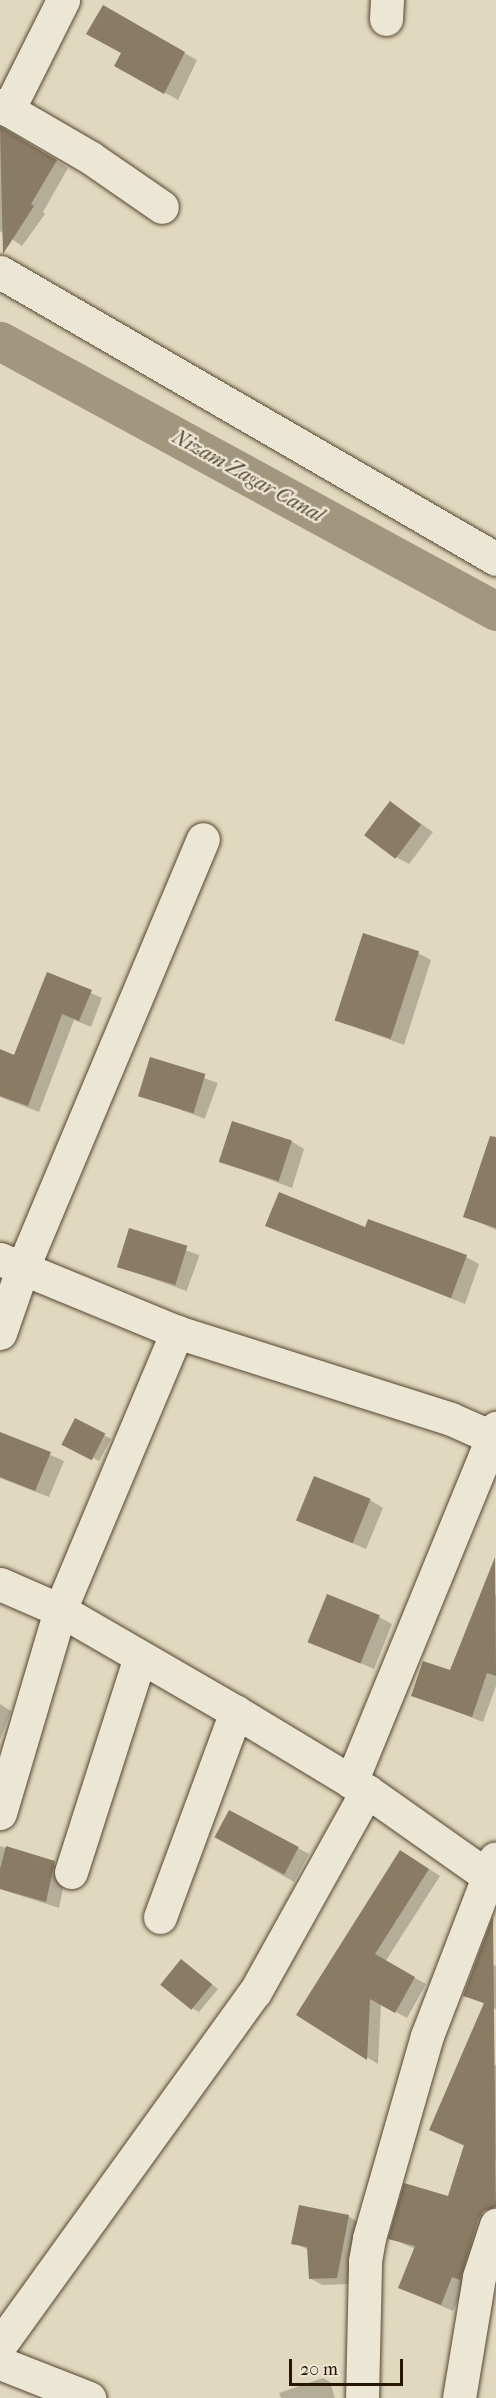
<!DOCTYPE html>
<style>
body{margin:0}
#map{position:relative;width:496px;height:2398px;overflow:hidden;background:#e1d9bf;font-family:"IM FELL French Canon",serif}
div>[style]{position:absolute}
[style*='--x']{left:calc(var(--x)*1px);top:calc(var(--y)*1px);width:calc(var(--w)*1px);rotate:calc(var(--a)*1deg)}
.shadow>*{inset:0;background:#0003;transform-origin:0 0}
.canal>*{height:39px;margin:-19.5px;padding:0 19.5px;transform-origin:19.5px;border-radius:19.5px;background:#a2967f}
.building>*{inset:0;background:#897b64;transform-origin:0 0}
.roads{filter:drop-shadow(0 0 2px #574631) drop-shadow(0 0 2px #574631)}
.minor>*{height:33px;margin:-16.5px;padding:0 16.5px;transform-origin:16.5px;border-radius:16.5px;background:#ece6d5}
span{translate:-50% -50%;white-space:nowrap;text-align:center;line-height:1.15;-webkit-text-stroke:5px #ece6d5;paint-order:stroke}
.water-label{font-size:20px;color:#594934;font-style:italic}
.scale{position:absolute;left:289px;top:2359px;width:114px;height:27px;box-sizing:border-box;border:3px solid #291502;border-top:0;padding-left:8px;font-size:18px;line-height:21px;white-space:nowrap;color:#291502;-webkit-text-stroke:4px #ece6d5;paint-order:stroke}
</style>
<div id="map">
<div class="shadow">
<i style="clip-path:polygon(103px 7px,197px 60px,178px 100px,116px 65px,123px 53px)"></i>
<i style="clip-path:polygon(0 125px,68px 168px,43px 212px,45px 214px,22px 246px,0 231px)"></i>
<i style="clip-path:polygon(391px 803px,433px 832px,409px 864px,396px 857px)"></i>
<i style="clip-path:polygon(418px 953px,431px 960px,404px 1045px,336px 1020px)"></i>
<i style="clip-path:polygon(48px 974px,102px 998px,91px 1027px,74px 1020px,39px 1112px,0 1097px,0 1051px,15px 1056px)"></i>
<i style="left:152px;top:1059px;width:70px;height:38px;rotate:20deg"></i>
<i style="clip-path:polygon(291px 1141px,304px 1149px,292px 1188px,220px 1161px)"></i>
<i style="clip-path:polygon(496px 1184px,496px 1230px,465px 1216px)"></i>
<i style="clip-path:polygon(267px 1226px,366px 1228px,466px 1257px,479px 1264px,465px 1304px)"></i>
<i style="left:130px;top:1230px;width:74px;height:38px;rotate:20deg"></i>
<i style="clip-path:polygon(75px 1420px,111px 1439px,99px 1461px,70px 1447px)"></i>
<i style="clip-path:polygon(0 1433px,64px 1461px,49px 1497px,0 1478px)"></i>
<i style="clip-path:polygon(370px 1500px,383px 1508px,366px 1549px,298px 1520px)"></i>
<i style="clip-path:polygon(483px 1590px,496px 1595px,496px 1686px,483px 1722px,413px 1695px,450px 1672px)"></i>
<i style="clip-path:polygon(379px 1617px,392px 1624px,374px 1669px,309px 1641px)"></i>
<i style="clip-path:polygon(0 1704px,11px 1711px,0 1740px)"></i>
<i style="clip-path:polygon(217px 1838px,298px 1848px,309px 1854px,294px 1882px)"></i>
<i style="clip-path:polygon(0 1846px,67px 1869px,59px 1908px,0 1889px)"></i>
<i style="clip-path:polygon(412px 1858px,440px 1876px,385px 1962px,426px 1984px,407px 2018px,381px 2004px,378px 2064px,298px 2014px)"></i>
<i style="clip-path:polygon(478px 1960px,496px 1966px,496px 2009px,465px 1995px)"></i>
<i style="clip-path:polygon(188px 1965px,218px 1989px,199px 2012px,192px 2008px)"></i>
<i style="clip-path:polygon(465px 2053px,496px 2065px,496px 2160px,444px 2137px)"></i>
<i style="clip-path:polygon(482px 2214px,494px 2221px,453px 2311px,400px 2288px,415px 2249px,390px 2238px)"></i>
<i style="clip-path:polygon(348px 2216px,360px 2223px,348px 2284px,322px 2285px,310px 2278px,309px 2250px,293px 2243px)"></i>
<i style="clip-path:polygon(323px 2378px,330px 2382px,335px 2398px,281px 2398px,279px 2393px)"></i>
</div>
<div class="canal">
<i style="--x:0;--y:341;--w:565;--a:28.56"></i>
</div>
<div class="building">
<i style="clip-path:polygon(103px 5px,185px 52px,164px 94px,114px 66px,121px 53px,86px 34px)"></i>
<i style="clip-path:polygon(0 127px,57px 160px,31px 204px,34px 206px,3px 254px)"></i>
<i style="left:390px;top:801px;width:39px;height:43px;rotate:37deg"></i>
<i style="left:363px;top:933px;width:59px;height:92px;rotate:18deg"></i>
<i style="clip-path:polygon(47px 972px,92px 990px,79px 1021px,62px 1014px,28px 1106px,0 1096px,0 1049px,14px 1055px)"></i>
<i style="left:150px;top:1057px;width:58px;height:41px;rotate:17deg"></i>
<i style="left:232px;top:1121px;width:63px;height:43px;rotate:18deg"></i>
<i style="clip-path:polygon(490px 1136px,496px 1137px,496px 1228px,463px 1217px)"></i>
<i style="clip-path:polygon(279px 1192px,365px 1227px,368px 1219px,467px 1255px,451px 1298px,265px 1226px)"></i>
<i style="left:129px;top:1228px;width:61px;height:41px;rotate:17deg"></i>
<i style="left:75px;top:1418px;width:34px;height:30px;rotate:27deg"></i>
<i style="clip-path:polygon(0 1432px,51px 1452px,35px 1491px,0 1477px)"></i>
<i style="left:314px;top:1476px;width:61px;height:48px;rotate:22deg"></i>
<i style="clip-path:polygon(495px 1557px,496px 1676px,487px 1673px,472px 1717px,411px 1696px,423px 1661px,450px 1670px)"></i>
<i style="left:327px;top:1594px;width:57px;height:52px;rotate:22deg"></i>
<i style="left:229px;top:1810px;width:79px;height:31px;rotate:28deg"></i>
<i style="clip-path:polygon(6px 1846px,55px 1861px,46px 1902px,0 1889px,0 1869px)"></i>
<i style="clip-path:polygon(400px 1850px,429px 1869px,375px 1954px,415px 1977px,395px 2013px,370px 1999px,367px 2060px,296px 2015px)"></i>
<i style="clip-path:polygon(493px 1916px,496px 2207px,484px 2211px,478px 2219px,460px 2280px,452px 2277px,441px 2305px,398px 2288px,415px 2246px,388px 2239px,404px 2183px,448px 2196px,464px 2145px,429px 2130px,484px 2003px,463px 1996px)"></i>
<i style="left:181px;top:1959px;width:40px;height:33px;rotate:39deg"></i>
<i style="clip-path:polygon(299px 2205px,349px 2215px,337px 2278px,309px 2279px,307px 2247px,291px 2244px)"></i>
</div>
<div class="roads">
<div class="minor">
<i style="--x:386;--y:19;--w:19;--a:-87"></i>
<i style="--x:0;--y:105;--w:105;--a:30.2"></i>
<i style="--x:91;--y:158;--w:86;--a:34.6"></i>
<i style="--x:8;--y:110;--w:123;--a:-63.4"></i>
<i style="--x:0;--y:272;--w:573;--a:30.05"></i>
<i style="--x:0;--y:1259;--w:191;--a:22.4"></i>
<i style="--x:177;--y:1332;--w:287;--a:17.6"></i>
<i style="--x:451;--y:1419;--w:49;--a:24"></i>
<i style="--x:0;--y:1333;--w:70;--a:-70.8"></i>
<i style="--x:23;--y:1267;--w:464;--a:-67.2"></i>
<i style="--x:0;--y:1584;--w:65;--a:23.4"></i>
<i style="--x:60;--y:1610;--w:203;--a:30.1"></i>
<i style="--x:236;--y:1712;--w:153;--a:31.1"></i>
<i style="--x:367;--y:1791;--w:158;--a:35.2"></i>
<i style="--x:351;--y:1782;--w:383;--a:-67.7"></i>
<i style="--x:0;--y:1813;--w:212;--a:-73.5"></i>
<i style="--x:60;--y:1610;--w:302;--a:-67.2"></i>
<i style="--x:71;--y:1872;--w:226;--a:-72.2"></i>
<i style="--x:160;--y:1917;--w:219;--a:-69.7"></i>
<i style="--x:0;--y:2345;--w:435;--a:-54.2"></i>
<i style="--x:255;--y:1992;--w:230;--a:-60.9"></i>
<i style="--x:0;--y:2363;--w:96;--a:21.5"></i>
<i style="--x:362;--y:2398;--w:137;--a:-88.7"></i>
<i style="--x:365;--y:2261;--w:23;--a:-80"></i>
<i style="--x:369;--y:2238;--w:210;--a:-74"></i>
<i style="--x:427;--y:2036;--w:190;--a:-69"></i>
<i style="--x:459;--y:2398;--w:123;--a:-80.6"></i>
<i style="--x:479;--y:2277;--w:55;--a:-71.9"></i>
</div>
</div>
<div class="water-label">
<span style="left:248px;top:476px;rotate:29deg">Nizam Zagar Canal</span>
</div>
<div class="scale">20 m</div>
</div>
